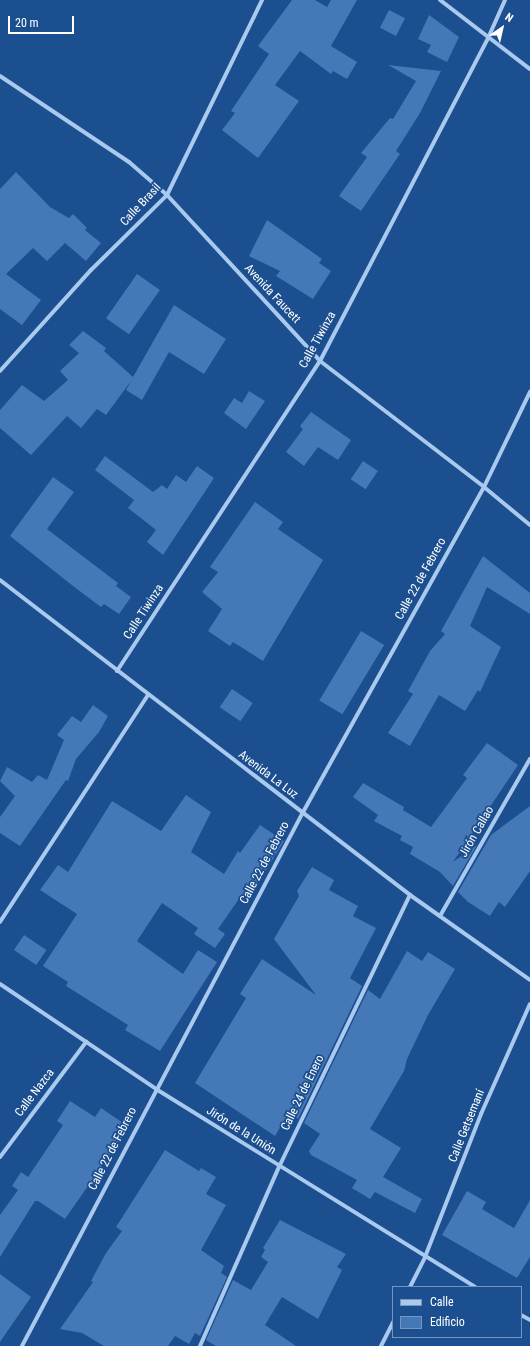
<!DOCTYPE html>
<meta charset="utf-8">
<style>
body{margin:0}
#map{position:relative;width:530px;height:1346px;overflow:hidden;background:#1b4f8f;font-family:"Roboto Condensed",sans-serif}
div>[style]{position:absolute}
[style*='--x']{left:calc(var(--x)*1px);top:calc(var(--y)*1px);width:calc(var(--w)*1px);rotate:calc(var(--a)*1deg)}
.building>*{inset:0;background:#4478b7;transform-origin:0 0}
.street>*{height:4px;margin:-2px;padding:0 2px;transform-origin:2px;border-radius:2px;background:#a9c9ee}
span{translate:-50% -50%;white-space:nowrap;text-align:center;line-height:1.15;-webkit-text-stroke:3.5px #1b4f8f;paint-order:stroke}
.street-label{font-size:12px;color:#fff}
.legend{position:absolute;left:392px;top:1286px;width:130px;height:52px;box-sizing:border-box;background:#1b4f8f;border:1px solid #7695bc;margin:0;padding:5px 7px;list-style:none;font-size:12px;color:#fff}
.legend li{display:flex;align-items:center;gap:8px;height:20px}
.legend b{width:20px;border:1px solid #7695bc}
.north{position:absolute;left:482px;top:8px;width:40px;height:40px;-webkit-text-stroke:3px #1b4f8f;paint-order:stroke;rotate:34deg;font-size:11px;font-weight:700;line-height:16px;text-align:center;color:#fff}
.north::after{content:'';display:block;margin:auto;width:14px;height:18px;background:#fff;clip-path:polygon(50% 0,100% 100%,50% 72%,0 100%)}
.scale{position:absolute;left:8px;top:16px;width:66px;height:18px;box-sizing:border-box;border:2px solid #fff;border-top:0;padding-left:5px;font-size:12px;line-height:14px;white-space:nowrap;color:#fff;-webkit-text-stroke:3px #1b4f8f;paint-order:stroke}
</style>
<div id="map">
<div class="building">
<i style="clip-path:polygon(292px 0,315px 0,327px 7px,331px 0,357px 0,331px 46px,357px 62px,347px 79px,333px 71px,331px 74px,300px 51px,275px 85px,299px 101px,258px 158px,222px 130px,235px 113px,231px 111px,269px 54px,258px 46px)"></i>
<i style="left:389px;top:10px;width:18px;height:20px;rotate:27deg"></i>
<i style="clip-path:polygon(429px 15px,459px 37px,447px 62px,427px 52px,431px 45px,418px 39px)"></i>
<i style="clip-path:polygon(388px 65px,441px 71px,420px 113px,396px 151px,400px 154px,361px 211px,339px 196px,367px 157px,361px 153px,390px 118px,393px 119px,416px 81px)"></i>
<i style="clip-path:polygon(16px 172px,50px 207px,69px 218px,73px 214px,87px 228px,85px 230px,101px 243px,86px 261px,65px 243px,47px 261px,33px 248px,6px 274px,41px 300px,22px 325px,0 309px,0 189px)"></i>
<i style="clip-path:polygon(267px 220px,322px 259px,319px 263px,331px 271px,313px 299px,276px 276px,280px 271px,249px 256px)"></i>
<i style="left:137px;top:274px;width:28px;height:54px;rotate:35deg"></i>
<i style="clip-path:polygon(174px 305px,226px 339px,204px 374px,169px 352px,142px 400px,126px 390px,131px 381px,106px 415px,97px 409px,81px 428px,67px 416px,31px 455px,0 428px,0 410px,22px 385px,44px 401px,68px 380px,60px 371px,79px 353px,69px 345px,83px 331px,106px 348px,104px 351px,133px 377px)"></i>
<i style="clip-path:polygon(249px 391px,265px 401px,246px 429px,224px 413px,234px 398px,242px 403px)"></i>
<i style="clip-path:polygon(311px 412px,351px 440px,338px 460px,318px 447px,304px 466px,286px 452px,303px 429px,300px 426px)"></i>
<i style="clip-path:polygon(105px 456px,153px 492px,162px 485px,167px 489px,176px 475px,186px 482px,197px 466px,214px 478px,163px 555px,147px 542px,156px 530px,128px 508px,134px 500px,95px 470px)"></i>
<i style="left:363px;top:461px;width:18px;height:22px;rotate:34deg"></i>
<i style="clip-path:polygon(53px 477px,74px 492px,47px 529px,118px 583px,116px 586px,131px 597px,119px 614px,104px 604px,101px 607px,73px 586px,10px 536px)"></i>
<i style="clip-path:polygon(255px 502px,283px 522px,278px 529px,323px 560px,263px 661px,233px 642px,230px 646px,208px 631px,222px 609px,202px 592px,218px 572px,210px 567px)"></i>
<i style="clip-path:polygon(483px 556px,530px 593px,530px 614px,487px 587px,470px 626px,501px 647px,480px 692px,478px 690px,465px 711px,439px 695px,410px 746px,388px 733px,413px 694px,408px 691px,430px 651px,445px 634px,441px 631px)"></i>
<i style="left:361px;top:631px;width:27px;height:81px;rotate:31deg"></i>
<i style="left:232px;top:689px;width:25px;height:22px;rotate:34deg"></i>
<i style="clip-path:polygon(93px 705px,108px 716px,99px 732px,76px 759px,68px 781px,66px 780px,20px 846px,0 833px,0 817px,15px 796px,0 781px,7px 767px,32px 782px,38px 775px,47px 780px,64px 740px,57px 735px,72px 716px,81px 722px)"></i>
<i style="clip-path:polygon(487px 743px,518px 765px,453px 862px,477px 845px,453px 886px,440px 872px,410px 854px,413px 847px,400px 840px,402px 836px,374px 821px,378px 815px,353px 797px,363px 783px,404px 807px,403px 810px,431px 827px,467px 778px,463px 775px)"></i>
<i style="clip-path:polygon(186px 795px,211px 812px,191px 852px,224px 874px,238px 851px,240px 853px,260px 825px,284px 841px,246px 903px,241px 896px,218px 929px,225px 934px,215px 948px,194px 934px,198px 928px,162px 903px,137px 941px,183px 974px,198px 950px,217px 962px,160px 1051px,125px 1030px,128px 1025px,66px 986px,68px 982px,43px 966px,77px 914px,40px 890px,58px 865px,68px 872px,112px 801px,161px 831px)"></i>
<i style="clip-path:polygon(530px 806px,530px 871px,505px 907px,499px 902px,490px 916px,468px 902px,458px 892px,491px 835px)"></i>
<i style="clip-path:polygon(312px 867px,334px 880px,329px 890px,358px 906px,353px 916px,376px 928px,350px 978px,362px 986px,298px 1119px,289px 1112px,275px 1136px,195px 1083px,246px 998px,240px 994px,262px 959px,316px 995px,274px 939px,299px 896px,297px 891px)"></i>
<i style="left:24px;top:935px;width:27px;height:18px;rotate:34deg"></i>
<i style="clip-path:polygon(407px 951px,422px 961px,428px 952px,455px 969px,428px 1015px,407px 1059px,404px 1071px,370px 1129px,401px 1148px,383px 1177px,422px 1199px,415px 1213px,375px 1192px,370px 1199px,352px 1188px,357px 1180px,311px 1155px,309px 1151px,320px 1134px,304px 1123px,368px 990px,380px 999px)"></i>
<i style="clip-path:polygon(70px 1101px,95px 1117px,101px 1108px,129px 1127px,65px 1219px,38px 1201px,35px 1201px,0 1257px,0 1215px,18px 1190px,12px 1186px,21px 1172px,28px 1177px,63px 1125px,57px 1121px)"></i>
<i style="clip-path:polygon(165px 1150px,199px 1171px,201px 1168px,216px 1177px,206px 1194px,226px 1205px,201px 1250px,224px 1266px,221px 1273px,227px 1277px,200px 1336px,195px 1333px,189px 1344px,175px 1336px,168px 1346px,104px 1346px,82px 1333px,60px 1329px,93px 1282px,91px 1281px,106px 1253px,122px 1231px,116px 1227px)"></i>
<i style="clip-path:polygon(467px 1191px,486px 1202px,482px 1209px,514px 1228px,530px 1200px,530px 1257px,517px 1278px,442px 1235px)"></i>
<i style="clip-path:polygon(280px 1220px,346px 1254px,337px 1267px,342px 1270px,318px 1319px,282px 1297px,265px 1325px,296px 1346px,216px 1346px,206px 1340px,233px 1280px,251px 1290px,268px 1262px,261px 1257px,265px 1250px,263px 1248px)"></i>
<i style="clip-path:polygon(0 1274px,31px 1297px,0 1342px)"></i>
</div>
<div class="street">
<i style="--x:440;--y:0;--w:113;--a:37.5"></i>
<i style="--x:0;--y:76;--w:155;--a:33.7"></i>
<i style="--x:129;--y:162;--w:50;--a:41"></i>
<i style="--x:167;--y:195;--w:226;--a:47.3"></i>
<i style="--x:320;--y:361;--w:207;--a:37.5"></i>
<i style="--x:484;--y:487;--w:60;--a:39.6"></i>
<i style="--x:0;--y:371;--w:136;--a:-48"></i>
<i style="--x:91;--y:270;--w:107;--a:-44.6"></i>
<i style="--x:167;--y:195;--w:217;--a:-64"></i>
<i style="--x:0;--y:580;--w:517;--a:37.53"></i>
<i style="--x:410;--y:895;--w:147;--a:35.3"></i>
<i style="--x:117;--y:671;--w:371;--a:-56.8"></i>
<i style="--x:320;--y:361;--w:366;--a:-62.5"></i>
<i style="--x:489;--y:36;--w:39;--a:-66"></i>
<i style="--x:440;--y:916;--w:181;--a:-60.2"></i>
<i style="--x:0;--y:922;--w:271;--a:-56.9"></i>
<i style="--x:0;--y:984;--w:188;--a:33.9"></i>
<i style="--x:156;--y:1089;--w:375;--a:31.8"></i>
<i style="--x:0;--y:1157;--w:144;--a:-53.2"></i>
<i style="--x:410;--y:1287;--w:34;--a:-63"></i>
<i style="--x:425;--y:1257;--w:154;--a:-68.6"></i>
<i style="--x:481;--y:1114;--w:120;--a:-66"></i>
<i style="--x:521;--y:1315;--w:10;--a:29"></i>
<i style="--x:22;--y:1346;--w:601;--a:-62.24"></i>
<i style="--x:302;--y:814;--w:374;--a:-60.9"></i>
<i style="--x:484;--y:487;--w:106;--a:-64.2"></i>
<i style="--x:200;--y:1346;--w:196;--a:-66.2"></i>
<i style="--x:279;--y:1167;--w:302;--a:-64.3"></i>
<i style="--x:381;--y:1346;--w:27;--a:-63"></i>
</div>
<div class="street-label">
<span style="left:141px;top:205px;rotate:-47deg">Calle Brasil</span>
<span style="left:272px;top:294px;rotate:47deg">Avenida Faucett</span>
<span style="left:318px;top:340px;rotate:-61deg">Calle Tiwinza</span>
<span style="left:421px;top:579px;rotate:-61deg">Calle 22 de Febrero</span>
<span style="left:144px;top:612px;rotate:-57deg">Calle Tiwinza</span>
<span style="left:268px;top:775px;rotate:37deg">Avenida La Luz</span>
<span style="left:477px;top:832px;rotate:-60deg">Jirón Callao</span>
<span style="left:265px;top:863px;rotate:-62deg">Calle 22 de Febrero</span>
<span style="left:35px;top:1093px;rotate:-53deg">Calle Nazca</span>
<span style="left:303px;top:1093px;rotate:-64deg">Calle 24 de Enero</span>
<span style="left:467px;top:1126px;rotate:-68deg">Calle Getsemaní</span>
<span style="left:241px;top:1131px;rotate:32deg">Jirón de la Unión</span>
<span style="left:113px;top:1149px;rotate:-63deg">Calle 22 de Febrero</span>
</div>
<ul class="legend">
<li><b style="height:5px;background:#a9c9ee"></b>Calle</li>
<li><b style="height:11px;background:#4478b7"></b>Edificio</li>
</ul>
<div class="north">N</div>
<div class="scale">20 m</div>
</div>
